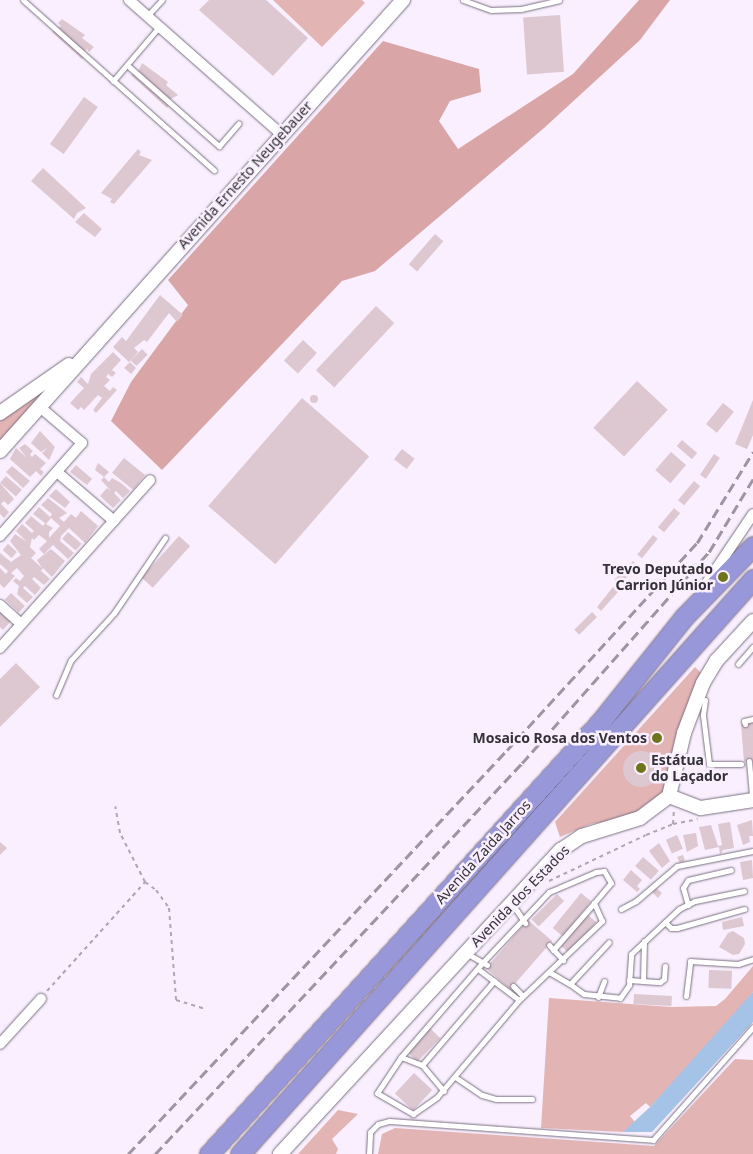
<!DOCTYPE html>
<meta charset="utf-8">
<style>
body{margin:0}
#map{position:relative;width:753px;height:1154px;overflow:hidden;background:#f9effe;font-family:"Noto Sans",sans-serif}
div>[style]{position:absolute}
[style*='--x']{left:calc(var(--x)*1px);top:calc(var(--y)*1px);width:calc(var(--w)*1px);rotate:calc(var(--a)*1deg)}
.green>*{inset:0;background:#e3b4b4}
.forest>*{inset:0;background:#d9a5a6}
.water>*{inset:0;background:#a4c3e7}
.building>*{inset:0;background:#ddc7d1;transform-origin:0 0}
.round{border-radius:50%}
.path>*{height:2px;margin-top:-1px;transform-origin:0;background:repeating-linear-gradient(90deg,#aea7b2 0 4px,transparent 0 8px)}
.roads{filter:drop-shadow(0 0 1px #7a6f80) drop-shadow(0 0 1px #7a6f80)}
.lane>*{height:5px;margin:-2.5px;padding:0 2.5px;transform-origin:2.5px;border-radius:2.5px;background:#fff}
.street>*{height:10px;margin:-5px;padding:0 5px;transform-origin:5px;border-radius:5px;background:#fff}
.secondary>*{height:14px;margin:-7px;padding:0 7px;transform-origin:7px;border-radius:7px;background:#fff}
.highway>*{height:19px;margin:-9.5px;padding:0 9.5px;transform-origin:9.5px;border-radius:9.5px;background:#9797d9}
.rail>*{height:2.5px;margin-top:-1.25px;transform-origin:0;background:repeating-linear-gradient(90deg,#9d95a1 0 10px,transparent 0 15px)}
.dots>*{width:14px;height:14px;translate:-50% -50%;box-sizing:border-box;border:2px solid #f9effe;border-radius:50%}
span{translate:-50% -50%;white-space:nowrap;text-align:center;line-height:1.15;-webkit-text-stroke:5px #f9effe;paint-order:stroke}
.street-label{font-size:14px;color:#343037}
.poi-label{font-size:14px;color:#343037;font-weight:700}
.right{translate:-100% -50%;text-align:right}
.left{translate:0 -50%;text-align:left}
</style>
<div id="map">
<div class="green">
<i style="clip-path:polygon(273px 0,362px 0,365px 3px,322px 47px)"></i>
<i style="clip-path:polygon(45px 391px,2px 441px,0 440px,0 421px)"></i>
<i style="clip-path:polygon(695px 667px,703px 675px,690px 697px,661px 799px,631px 818px,591px 824px,560px 837px,555px 822px)"></i>
<i style="clip-path:polygon(753px 966px,753px 992px,738px 1012px,650px 1107px,646px 1103px,630px 1116px,635px 1122px,623px 1132px,541px 1128px,549px 998px,671px 1007px,716px 1006px,725px 999px)"></i>
<i style="clip-path:polygon(735px 1059px,753px 1060px,753px 1154px,378px 1154px,382px 1134px,395px 1128px,654px 1146px)"></i>
<i style="clip-path:polygon(338px 1110px,358px 1114px,332px 1139px,338px 1149px,336px 1154px,298px 1154px)"></i>
</div>
<div class="forest">
<i style="clip-path:polygon(639px 0,670px 0,640px 40px,544px 128px,375px 271px,342px 281px,162px 470px,111px 421px,131px 382px,188px 305px,168px 280px,383px 41px,479px 69px,481px 92px,450px 101px,439px 121px,458px 149px,573px 74px)"></i>
</div>
<div class="water">
<i style="clip-path:polygon(753px 992px,753px 1022px,652px 1132px,623px 1132px,650px 1107px)"></i>
</div>
<div class="building">
<i style="clip-path:polygon(209px 0,266px 0,308px 38px,273px 76px,199px 10px)"></i>
<i style="left:560px;top:15px;width:57px;height:37px;rotate:86deg"></i>
<i style="clip-path:polygon(62px 19px,85px 35px,82px 38px,94px 47px,89px 52px,87px 49px,84px 51px,87px 54px,82px 59px,52px 32px,61px 26px,58px 23px)"></i>
<i style="clip-path:polygon(142px 63px,168px 82px,166px 85px,178px 95px,169px 100px,172px 102px,167px 108px,131px 75px,136px 70px,138px 72px)"></i>
<i style="left:84px;top:97px;width:17px;height:58px;rotate:36deg"></i>
<i style="clip-path:polygon(138px 149px,141px 152px,139px 155px,152px 160px,114px 204px,110px 202px,112px 199px,101px 193px)"></i>
<i style="clip-path:polygon(43px 168px,86px 208px,77px 213px,74px 219px,31px 181px)"></i>
<i style="clip-path:polygon(84px 213px,102px 229px,95px 237px,75px 222px)"></i>
<i style="left:435px;top:234px;width:11px;height:40px;rotate:41deg"></i>
<i style="clip-path:polygon(160px 295px,183px 315px,177px 322px,169px 313px,147px 342px,144px 340px,134px 348px,138px 352px,129px 362px,113px 347px,122px 337px,126px 341px,129px 337px)"></i>
<i style="left:376px;top:306px;width:25px;height:88px;rotate:43deg"></i>
<i style="left:303px;top:340px;width:19px;height:28px;rotate:43deg"></i>
<i style="left:142px;top:349px;width:8px;height:16px;rotate:45deg"></i>
<i style="clip-path:polygon(113px 352px,121px 360px,112px 370px,116px 373px,112px 377px,108px 374px,106px 377px,110px 380px,104px 386px,110px 391px,113px 387px,117px 390px,96px 413px,93px 410px,102px 398px,98px 395px,84px 410px,81px 407px,78px 410px,70px 403px,84px 388px,77px 382px,81px 377px,88px 384px,91px 374px)"></i>
<i style="clip-path:polygon(130px 362px,136px 368px,131px 374px,124px 368px)"></i>
<i style="left:637px;top:381px;width:42px;height:64px;rotate:43deg"></i>
<i class="round" style="left:310px;top:395px;width:8px;height:8px"></i>
<i style="left:302px;top:398px;width:89px;height:143px;rotate:41deg"></i>
<i style="clip-path:polygon(753px 400px,753px 435px,747px 449px,735px 444px)"></i>
<i style="left:723px;top:403px;width:14px;height:27px;rotate:39deg"></i>
<i style="clip-path:polygon(40px 431px,55px 447px,49px 460px,42px 453px,48px 447px,41px 452px,31px 443px)"></i>
<i style="left:682px;top:440px;width:20px;height:8px;rotate:41deg"></i>
<i style="clip-path:polygon(25px 444px,33px 451px,30px 454px,32px 457px,35px 454px,46px 463px,40px 469px,44px 472px,41px 476px,36px 471px,30px 477px,10px 459px,16px 448px,27px 458px,19px 448px)"></i>
<i style="left:402px;top:449px;width:16px;height:13px;rotate:38deg"></i>
<i style="left:671px;top:452px;width:20px;height:24px;rotate:41deg"></i>
<i style="left:714px;top:454px;width:7px;height:25px;rotate:34deg"></i>
<i style="left:124px;top:458px;width:27px;height:19px;rotate:39deg"></i>
<i style="clip-path:polygon(98px 463px,109px 472px,104px 477px,95px 470px)"></i>
<i style="clip-path:polygon(76px 465px,92px 479px,87px 485px,70px 472px)"></i>
<i style="clip-path:polygon(12px 466px,30px 481px,23px 488px,6px 472px)"></i>
<i style="left:6px;top:476px;width:21px;height:9px;rotate:41deg"></i>
<i style="clip-path:polygon(104px 477px,109px 482px,112px 478px,121px 483px,130px 491px,123px 498px,116px 491px,114px 493px,121px 500px,113px 508px,100px 496px,107px 488px,111px 491px,101px 480px)"></i>
<i style="left:694px;top:481px;width:8px;height:25px;rotate:40deg"></i>
<i style="clip-path:polygon(0 483px,14px 499px,8px 505px,4px 501px,1px 504px,9px 512px,4px 518px,0 514px)"></i>
<i style="clip-path:polygon(56px 489px,70px 502px,65px 508px,49px 496px)"></i>
<i style="clip-path:polygon(evenodd,48px 498px,67px 513px,59px 518px,64px 522px,71px 514px,76px 518px,81px 511px,98px 526px,85px 543px,69px 528px,61px 536px,60px 541px,74px 553px,68px 559px,53px 545px,44px 554px,39px 549px,47px 541px,39px 535px,34px 540px,32px 538px,30px 547px,36px 553px,31px 558px,42px 568px,37px 560px,51px 549px,65px 561px,52px 577px,43px 568px,41px 571px,50px 579px,44px 585px,34px 577px,32px 579px,41px 588px,35px 595px,25px 586px,23px 588px,33px 597px,27px 603px,17px 594px,19px 586px,13px 581px,16px 578px,20px 581px,24px 576px,17px 568px,11px 573px,15px 576px,4px 588px,0 584px,0 568px,6px 574px,8px 571px,0 564px,0 553px,11px 562px,21px 555px,10px 541px,15px 534px,27px 542px,16px 531px,22px 524px,32px 533px,34px 531px,25px 523px,31px 516px,43px 526px,45px 523px,33px 514px,39px 507px,50px 517px,52px 514px,41px 505px,48px 498px,51px 518px,60px 526px,49px 538px,49px 532px,53px 528px,46px 524px,51px 518px)"></i>
<i style="left:674px;top:508px;width:8px;height:25px;rotate:40deg"></i>
<i style="left:68px;top:532px;width:18px;height:9px;rotate:41deg"></i>
<i style="left:653px;top:535px;width:6px;height:25px;rotate:39deg"></i>
<i style="left:179px;top:536px;width:15px;height:56px;rotate:42deg"></i>
<i style="left:8px;top:544px;width:12px;height:8px;rotate:42deg"></i>
<i style="left:633px;top:561px;width:7px;height:26px;rotate:45deg"></i>
<i style="clip-path:polygon(613px 587px,618px 592px,601px 611px,597px 607px)"></i>
<i style="left:11px;top:593px;width:19px;height:9px;rotate:43deg"></i>
<i style="clip-path:polygon(0 612px,11px 621px,3px 630px,0 627px)"></i>
<i style="left:592px;top:612px;width:7px;height:25px;rotate:45deg"></i>
<i style="clip-path:polygon(16px 663px,40px 687px,0 727px,0 679px)"></i>
<i style="clip-path:polygon(753px 723px,753px 761px,744px 762px,741px 724px)"></i>
<i class="round" style="left:623px;top:751px;width:36px;height:36px"></i>
<i style="clip-path:polygon(752px 820px,753px 836px,749px 836px,750px 842px,743px 845px,737px 825px)"></i>
<i style="clip-path:polygon(730px 822px,734px 848px,723px 850px,720px 855px,719px 847px,705px 850px,699px 827px,711px 825px,718px 846px,722px 845px,718px 824px)"></i>
<i style="clip-path:polygon(696px 833px,698px 846px,687px 852px,683px 835px)"></i>
<i style="left:677px;top:835px;width:15px;height:12px;rotate:67deg"></i>
<i style="clip-path:polygon(0 842px,7px 848px,0 855px)"></i>
<i style="clip-path:polygon(659px 843px,670px 861px,662px 868px,649px 851px)"></i>
<i style="clip-path:polygon(683px 855px,685px 861px,680px 863px,677px 857px)"></i>
<i style="left:643px;top:857px;width:21px;height:12px;rotate:41deg"></i>
<i style="clip-path:polygon(752px 860px,753px 878px,743px 880px,740px 862px)"></i>
<i style="clip-path:polygon(631px 870px,642px 880px,637px 886px,640px 889px,637px 892px,623px 880px)"></i>
<i style="clip-path:polygon(656px 888px,662px 893px,658px 898px,652px 892px)"></i>
<i style="left:581px;top:893px;width:13px;height:45px;rotate:39deg"></i>
<i style="left:557px;top:894px;width:10px;height:36px;rotate:45deg"></i>
<i style="left:588px;top:915px;width:11px;height:41px;rotate:41deg"></i>
<i style="clip-path:polygon(742px 917px,744px 926px,723px 930px,722px 922px)"></i>
<i style="left:528px;top:920px;width:32px;height:64px;rotate:41deg"></i>
<i style="clip-path:polygon(733px 931px,744px 938px,745px 944px,739px 954px,733px 955px,719px 947px,728px 933px)"></i>
<i style="left:709px;top:970px;width:23px;height:18px;rotate:2deg"></i>
<i style="left:634px;top:994px;width:38px;height:10px;rotate:3deg"></i>
<i style="left:429px;top:1027px;width:16px;height:33px;rotate:45deg"></i>
<i style="left:414px;top:1073px;width:25px;height:28px;rotate:43deg"></i>
</div>
<div class="path">
<i style="--x:673;--y:824;--w:15;--a:-86"></i>
<i style="--x:549;--y:881;--w:107;--a:-25.4"></i>
<i style="--x:646;--y:835;--w:29;--a:-22"></i>
<i style="--x:673;--y:824;--w:25;--a:-11"></i>
<i style="--x:145;--y:882;--w:14;--a:36"></i>
<i style="--x:156;--y:890;--w:22;--a:54"></i>
<i style="--x:169;--y:908;--w:92;--a:85.6"></i>
<i style="--x:176;--y:1000;--w:30;--a:17"></i>
<i style="--x:47;--y:991;--w:147;--a:-48"></i>
<i style="--x:145;--y:882;--w:55;--a:-117"></i>
<i style="--x:120;--y:833;--w:27;--a:-100"></i>
</div>
<div class="roads">
<div class="lane">
<i style="--x:23;--y:0;--w:256;--a:41.7"></i>
<i style="--x:463;--y:0;--w:30;--a:20"></i>
<i style="--x:491;--y:10;--w:30;--a:-2"></i>
<i style="--x:521;--y:9;--w:39;--a:-13"></i>
<i style="--x:147;--y:16;--w:22;--a:-47"></i>
<i style="--x:127;--y:65;--w:123;--a:41.4"></i>
<i style="--x:219;--y:146;--w:30;--a:-49"></i>
<i style="--x:113;--y:81;--w:71;--a:-49.6"></i>
<i style="--x:738;--y:664;--w:23;--a:-49"></i>
<i style="--x:56;--y:695;--w:38;--a:-67"></i>
<i style="--x:71;--y:660;--w:64;--a:-47.5"></i>
<i style="--x:114;--y:613;--w:91;--a:-55.8"></i>
<i style="--x:705;--y:700;--w:15;--a:98"></i>
<i style="--x:703;--y:715;--w:49;--a:83"></i>
<i style="--x:709;--y:764;--w:32;--a:0"></i>
<i style="--x:745;--y:724;--w:3;--a:-108"></i>
<i style="--x:744;--y:721;--w:9;--a:-13"></i>
<i style="--x:749;--y:761;--w:37;--a:85"></i>
<i style="--x:513;--y:905;--w:22;--a:56"></i>
<i style="--x:688;--y:905;--w:18;--a:-106"></i>
<i style="--x:683;--y:888;--w:9;--a:-58"></i>
<i style="--x:688;--y:880;--w:44;--a:-13.1"></i>
<i style="--x:621;--y:909;--w:17;--a:-28"></i>
<i style="--x:636;--y:901;--w:54;--a:-40.5"></i>
<i style="--x:677;--y:866;--w:77;--a:-11.2"></i>
<i style="--x:665;--y:922;--w:8;--a:45"></i>
<i style="--x:671;--y:928;--w:6;--a:0"></i>
<i style="--x:677;--y:928;--w:70;--a:-15.8"></i>
<i style="--x:549;--y:945;--w:21;--a:47"></i>
<i style="--x:553;--y:950;--w:62;--a:-48.9"></i>
<i style="--x:594;--y:903;--w:26;--a:-50"></i>
<i style="--x:611;--y:883;--w:14;--a:-120"></i>
<i style="--x:604;--y:871;--w:8;--a:173"></i>
<i style="--x:596;--y:872;--w:51;--a:156.9"></i>
<i style="--x:549;--y:892;--w:96;--a:133.3"></i>
<i style="--x:483;--y:962;--w:125;--a:130.8"></i>
<i style="--x:401;--y:1057;--w:43;--a:123.7"></i>
<i style="--x:377;--y:1093;--w:42;--a:30.3"></i>
<i style="--x:413;--y:1114;--w:29;--a:-35"></i>
<i style="--x:437;--y:1097;--w:127;--a:-49.8"></i>
<i style="--x:519;--y:1000;--w:115;--a:-43.6"></i>
<i style="--x:602;--y:921;--w:20;--a:-114"></i>
<i style="--x:468;--y:954;--w:22;--a:30"></i>
<i style="--x:478;--y:969;--w:51;--a:37.1"></i>
<i style="--x:549;--y:972;--w:24;--a:30"></i>
<i style="--x:570;--y:984;--w:57;--a:-47.1"></i>
<i style="--x:629;--y:980;--w:31;--a:4"></i>
<i style="--x:660;--y:982;--w:5;--a:-37"></i>
<i style="--x:664;--y:979;--w:13;--a:-86"></i>
<i style="--x:643;--y:981;--w:40;--a:-88.6"></i>
<i style="--x:570;--y:984;--w:17;--a:36"></i>
<i style="--x:584;--y:994;--w:36;--a:6"></i>
<i style="--x:620;--y:998;--w:16;--a:-55"></i>
<i style="--x:629;--y:985;--w:31;--a:-86"></i>
<i style="--x:631;--y:954;--w:66;--a:-43.2"></i>
<i style="--x:679;--y:909;--w:18;--a:-27"></i>
<i style="--x:695;--y:901;--w:50;--a:-11.5"></i>
<i style="--x:513;--y:986;--w:14;--a:45"></i>
<i style="--x:686;--y:996;--w:35;--a:-83"></i>
<i style="--x:690;--y:961;--w:48;--a:3.6"></i>
<i style="--x:738;--y:964;--w:16;--a:-18"></i>
<i style="--x:598;--y:997;--w:17;--a:-69"></i>
<i style="--x:401;--y:1057;--w:22;--a:21"></i>
<i style="--x:422;--y:1065;--w:34;--a:50"></i>
<i style="--x:422;--y:1065;--w:111;--a:-49.4"></i>
<i style="--x:455;--y:1077;--w:32;--a:34"></i>
<i style="--x:482;--y:1095;--w:15;--a:16"></i>
<i style="--x:496;--y:1099;--w:36;--a:0"></i>
<i style="--x:369;--y:1154;--w:22;--a:-87"></i>
<i style="--x:370;--y:1132;--w:11;--a:-45"></i>
<i style="--x:378;--y:1124;--w:11;--a:-15"></i>
<i style="--x:389;--y:1121;--w:265;--a:4.1"></i>
<i style="--x:653;--y:1140;--w:151;--a:-48.5"></i>
</div>
<div class="street">
<i style="--x:129;--y:0;--w:203;--a:41.4"></i>
<i style="--x:57;--y:472;--w:75;--a:40.7"></i>
<i style="--x:0;--y:536;--w:124;--a:-48.6"></i>
<i style="--x:82;--y:443;--w:55;--a:-139.4"></i>
<i style="--x:706;--y:584;--w:84;--a:-56.1"></i>
<i style="--x:0;--y:605;--w:28;--a:42"></i>
<i style="--x:0;--y:648;--w:225;--a:-48.2"></i>
<i style="--x:0;--y:1044;--w:61;--a:-47.7"></i>
</div>
<div class="secondary">
<i style="--x:0;--y:413;--w:84;--a:-34.8"></i>
<i style="--x:0;--y:451;--w:605;--a:-48.22"></i>
<i style="--x:669;--y:796;--w:34;--a:21"></i>
<i style="--x:701;--y:808;--w:53;--a:-8.7"></i>
<i style="--x:280;--y:1154;--w:414;--a:-47.3"></i>
<i style="--x:561;--y:850;--w:25;--a:-34"></i>
<i style="--x:582;--y:836;--w:61;--a:-17.2"></i>
<i style="--x:640;--y:818;--w:36;--a:-37"></i>
<i style="--x:669;--y:796;--w:65;--a:-76.6"></i>
<i style="--x:684;--y:733;--w:53;--a:-69.2"></i>
<i style="--x:703;--y:683;--w:27;--a:-59"></i>
<i style="--x:717;--y:660;--w:53;--a:-47.3"></i>
</div>
<div class="highway">
<i style="--x:209;--y:1154;--w:584;--a:-47.85"></i>
<i style="--x:601;--y:721;--w:133;--a:-51.4"></i>
<i style="--x:684;--y:617;--w:99;--a:-45.8"></i>
<i style="--x:240;--y:1154;--w:771;--a:-48.26"></i>
</div>
</div>
<div class="rail">
<i style="--x:128;--y:1154;--w:554;--a:-46.83"></i>
<i style="--x:507;--y:750;--w:281;--a:-47.5"></i>
<i style="--x:697;--y:543;--w:107;--a:-58.4"></i>
<i style="--x:155;--y:1154;--w:536;--a:-46.81"></i>
<i style="--x:522;--y:763;--w:282;--a:-48.5"></i>
<i style="--x:709;--y:552;--w:85;--a:-58.9"></i>
</div>
<div class="dots">
<i style="left:723px;top:577px;background:#6e741c"></i>
<i style="left:657px;top:738px;background:#6e741c"></i>
<i style="left:641px;top:768px;background:#6e741c"></i>
</div>
<div class="street-label">
<span style="left:245px;top:175px;rotate:-48deg">Avenida Ernesto Neugebauer</span>
<span style="left:483px;top:852px;rotate:-48deg">Avenida Zaida Jarros</span>
<span style="left:520px;top:896px;rotate:-46deg">Avenida dos Estados</span>
</div>
<div class="poi-label">
<span class="right" style="left:713px;top:577px">Trevo Deputado<br>Carrion Júnior</span>
<span class="right" style="left:647px;top:738px">Mosaico Rosa dos Ventos</span>
<span class="left" style="left:651px;top:768px">Estátua<br>do Laçador</span>
</div>
</div>
